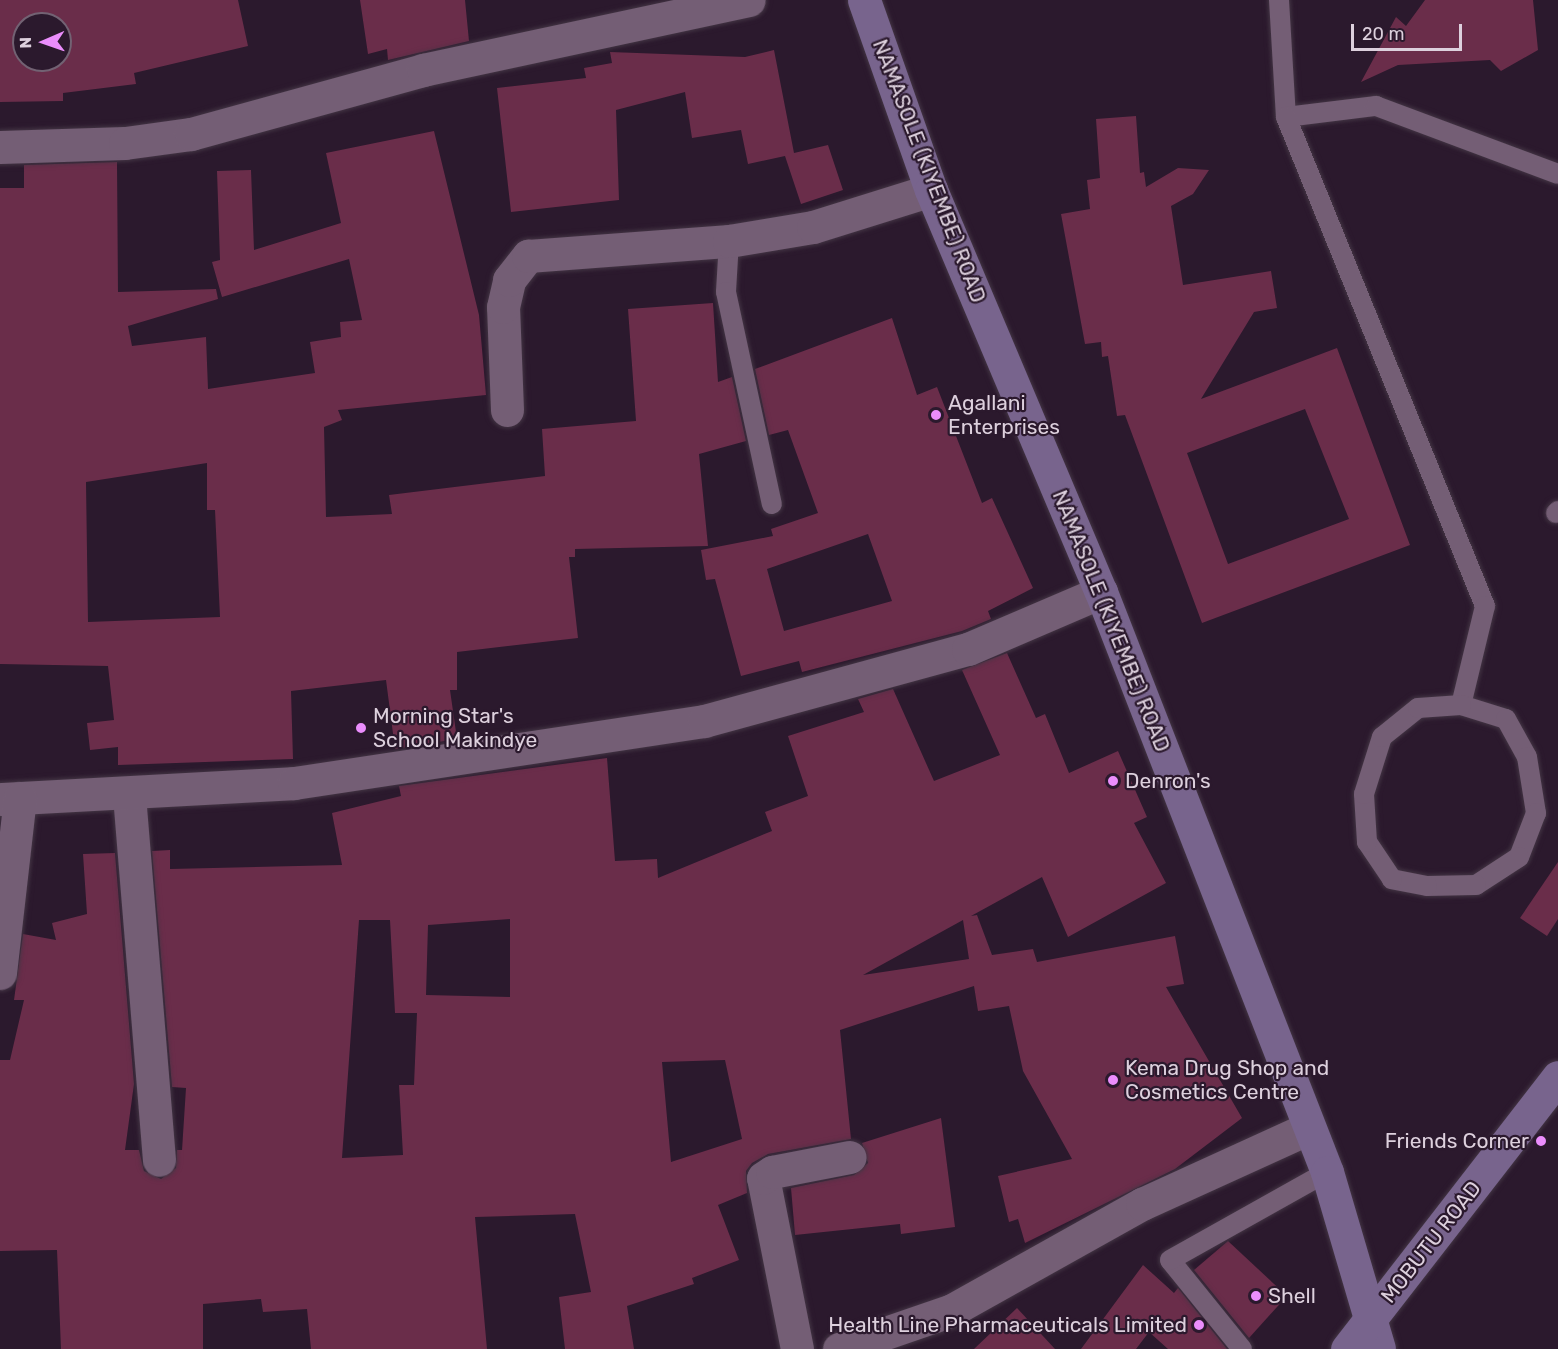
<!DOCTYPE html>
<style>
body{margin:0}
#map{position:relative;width:1558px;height:1349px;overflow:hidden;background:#2b192d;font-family:Rubik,sans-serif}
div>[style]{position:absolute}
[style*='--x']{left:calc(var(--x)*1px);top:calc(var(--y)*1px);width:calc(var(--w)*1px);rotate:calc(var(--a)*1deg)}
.building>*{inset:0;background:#6a2d4a}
.roads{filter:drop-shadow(0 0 2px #433544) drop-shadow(0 0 2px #433544)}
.lane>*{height:20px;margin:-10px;padding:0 10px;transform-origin:10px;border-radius:10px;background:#745e75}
.street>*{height:33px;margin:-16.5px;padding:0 16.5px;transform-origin:16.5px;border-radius:16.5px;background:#745e75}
.secondary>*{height:33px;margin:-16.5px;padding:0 16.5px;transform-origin:16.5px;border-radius:16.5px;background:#78648d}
.dots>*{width:16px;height:16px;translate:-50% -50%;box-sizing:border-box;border:3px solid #2b192d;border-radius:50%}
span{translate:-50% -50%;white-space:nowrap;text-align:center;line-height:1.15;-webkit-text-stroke:4.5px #2b192d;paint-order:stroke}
.street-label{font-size:21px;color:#ddd0dd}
.poi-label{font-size:21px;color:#ddd0dd}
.left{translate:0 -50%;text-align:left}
.right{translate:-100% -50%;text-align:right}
.north{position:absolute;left:12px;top:12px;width:60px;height:60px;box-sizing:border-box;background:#2b192d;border:2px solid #726273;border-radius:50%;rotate:268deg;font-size:16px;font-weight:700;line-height:24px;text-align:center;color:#ddd0dd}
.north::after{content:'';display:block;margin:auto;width:21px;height:27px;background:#eb8dfc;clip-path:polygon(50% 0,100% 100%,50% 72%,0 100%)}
.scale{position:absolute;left:1351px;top:24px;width:111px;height:27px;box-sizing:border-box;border:3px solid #ddd0dd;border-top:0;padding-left:8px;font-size:18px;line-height:21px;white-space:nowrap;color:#ddd0dd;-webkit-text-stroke:4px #2b192d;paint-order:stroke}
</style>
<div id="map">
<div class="building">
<i style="clip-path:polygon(evenodd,0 0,238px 0,248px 46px,134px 73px,136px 84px,63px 93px,63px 101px,0 102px,0 0,24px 24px,60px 24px,60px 60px,24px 60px,24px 24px)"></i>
<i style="clip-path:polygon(360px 0,465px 0,469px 41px,388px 60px,387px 49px,368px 54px)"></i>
<i style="clip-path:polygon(1425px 0,1533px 0,1538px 50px,1501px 71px,1490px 60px,1398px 65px,1361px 82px,1396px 17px,1406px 26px)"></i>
<i style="clip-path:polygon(774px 50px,794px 153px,828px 145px,843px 190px,801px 204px,785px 156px,748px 164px,741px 130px,692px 138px,685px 92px,616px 110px,619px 200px,511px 212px,497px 88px,586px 78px,584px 68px,612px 63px,610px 52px,745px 57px)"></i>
<i style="clip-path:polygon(evenodd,1136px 116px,1140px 173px,1144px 172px,1146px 187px,1178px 168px,1209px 170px,1193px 194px,1171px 206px,1183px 285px,1271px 271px,1277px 308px,1254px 312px,1201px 399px,1337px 348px,1410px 545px,1202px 623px,1125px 415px,1117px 416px,1108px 356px,1102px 357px,1101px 342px,1085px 344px,1061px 214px,1090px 209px,1087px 180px,1100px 178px,1096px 119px,1136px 116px,1305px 409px,1349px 519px,1228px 564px,1187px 453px,1305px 409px)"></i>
<i style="clip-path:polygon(evenodd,434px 131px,479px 315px,486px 395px,338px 410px,342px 420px,324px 427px,326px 517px,392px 514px,389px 495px,545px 476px,542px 429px,636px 421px,628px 309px,713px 303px,718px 382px,732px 377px,746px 441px,699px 454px,708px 546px,575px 549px,575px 557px,569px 557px,578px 638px,457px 652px,457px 690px,450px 690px,457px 739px,395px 749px,386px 680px,291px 691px,293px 759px,118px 765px,118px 747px,90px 750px,87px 723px,114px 720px,108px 666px,0 664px,0 188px,24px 188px,24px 165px,117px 162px,118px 292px,216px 289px,218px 299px,128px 326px,132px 346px,206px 337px,208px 389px,315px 373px,310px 342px,341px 337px,340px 322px,362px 320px,349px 259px,222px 297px,212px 262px,220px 260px,217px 171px,251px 170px,254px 250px,341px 223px,326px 153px,434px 131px,207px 463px,207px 510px,215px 510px,220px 617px,88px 622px,86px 482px,207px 463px)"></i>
<i style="clip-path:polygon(evenodd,892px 318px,917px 395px,937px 387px,982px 503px,992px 498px,1033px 588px,988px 611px,991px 619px,962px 631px,802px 672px,799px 661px,741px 676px,715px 579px,706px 580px,701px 550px,773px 536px,771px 529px,818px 513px,788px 430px,769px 435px,755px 369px,892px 318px,868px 534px,892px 601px,784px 631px,767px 569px,868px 534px)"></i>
<i style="clip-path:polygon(evenodd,1007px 653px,1036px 718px,1045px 714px,1069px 773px,1118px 751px,1147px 817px,1134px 823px,1166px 883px,1068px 937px,1042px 877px,971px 916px,977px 915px,992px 955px,1033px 949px,1037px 962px,1175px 936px,1184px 984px,1166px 987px,1242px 1118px,1175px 1169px,1025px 1243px,1018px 1219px,1009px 1222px,998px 1176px,1072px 1159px,1023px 1071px,1009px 1006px,978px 1011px,974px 986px,840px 1030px,851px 1139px,768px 1154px,752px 1163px,746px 1171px,747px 1193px,718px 1205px,739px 1260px,692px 1278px,694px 1284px,627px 1306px,634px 1349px,565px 1349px,559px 1297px,591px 1292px,575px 1214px,475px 1217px,487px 1349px,311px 1349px,307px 1309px,263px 1312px,261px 1299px,203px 1304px,203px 1349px,61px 1349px,57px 1250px,0 1251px,0 1060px,10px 1060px,24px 1000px,14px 1000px,23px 934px,56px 940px,52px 923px,87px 914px,83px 854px,115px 853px,134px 1084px,125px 1150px,139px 1150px,144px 1171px,161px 1179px,176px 1168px,177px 1150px,182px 1150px,186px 1088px,172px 1087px,152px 851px,170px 850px,170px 869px,342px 865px,332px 813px,401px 796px,399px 786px,607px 758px,615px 861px,657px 859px,658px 878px,772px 831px,765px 812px,808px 796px,788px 736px,864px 712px,858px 699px,893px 689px,934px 781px,1000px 755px,962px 670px,1007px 653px,510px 919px,510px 997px,426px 995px,428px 925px,510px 919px,1007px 653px,359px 920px,390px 920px,395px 1013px,417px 1013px,414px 1085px,399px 1085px,403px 1155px,342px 1158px,359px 920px,1007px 653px,963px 920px,969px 959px,863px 975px,963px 920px,1007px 653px,725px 1060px,742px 1139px,671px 1162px,662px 1062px,725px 1060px)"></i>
<i style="clip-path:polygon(1558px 862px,1558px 919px,1547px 936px,1520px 918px)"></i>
<i style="clip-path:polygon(941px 1118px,955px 1227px,901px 1234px,900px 1224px,795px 1235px,791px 1188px,854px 1175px,868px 1163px,862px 1143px)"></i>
<i style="clip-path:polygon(1228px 1241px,1287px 1296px,1249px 1338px,1194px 1270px)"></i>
<i style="clip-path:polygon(1143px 1265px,1174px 1293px,1178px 1288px,1227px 1349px,1168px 1349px,1149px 1332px,1136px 1349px,1081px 1349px)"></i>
<i style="clip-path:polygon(1017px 1308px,1055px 1349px,974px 1349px)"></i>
</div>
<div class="roads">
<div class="lane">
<i style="--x:1279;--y:0;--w:117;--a:86.6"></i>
<i style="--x:1286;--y:117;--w:91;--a:-7"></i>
<i style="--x:1376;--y:106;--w:194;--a:20.5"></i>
<i style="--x:1286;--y:117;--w:528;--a:67.86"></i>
<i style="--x:1485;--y:606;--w:102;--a:103.6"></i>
<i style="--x:1461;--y:705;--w:47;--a:17.3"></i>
<i style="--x:1506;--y:719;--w:43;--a:61.1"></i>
<i style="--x:1527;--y:757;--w:57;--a:80.9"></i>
<i style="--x:1536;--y:813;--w:47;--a:111.1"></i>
<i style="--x:1519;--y:857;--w:51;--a:146.9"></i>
<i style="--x:1476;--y:885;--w:49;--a:178.8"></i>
<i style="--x:1427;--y:886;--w:36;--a:-169"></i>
<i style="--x:1392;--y:879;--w:45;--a:-124"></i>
<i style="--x:1367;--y:842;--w:48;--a:-93.6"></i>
<i style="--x:1364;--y:794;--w:60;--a:-72.5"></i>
<i style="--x:1382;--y:737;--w:46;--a:-38.9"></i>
<i style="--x:1418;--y:708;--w:43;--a:-4"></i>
<i style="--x:729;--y:241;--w:51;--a:93.4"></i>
<i style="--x:726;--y:292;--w:217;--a:77.8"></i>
<i style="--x:1556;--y:513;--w:3;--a:-45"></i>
<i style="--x:1242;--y:1349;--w:114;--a:-129"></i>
<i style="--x:1170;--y:1260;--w:180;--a:-29.3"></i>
</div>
<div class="street">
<i style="--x:0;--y:147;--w:125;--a:-1.8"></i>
<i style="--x:125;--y:143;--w:67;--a:-7.8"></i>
<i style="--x:191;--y:134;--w:241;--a:-15.4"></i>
<i style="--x:423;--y:70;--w:333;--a:-12.1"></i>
<i style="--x:507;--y:410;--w:103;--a:-92.2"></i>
<i style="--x:503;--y:307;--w:28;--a:-77"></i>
<i style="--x:509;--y:280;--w:31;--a:-52"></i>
<i style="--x:528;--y:256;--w:202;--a:-4.3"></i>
<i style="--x:729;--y:241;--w:85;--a:-9.5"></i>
<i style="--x:813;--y:227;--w:124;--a:-17.4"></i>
<i style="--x:129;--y:795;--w:366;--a:85.3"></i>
<i style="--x:0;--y:799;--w:294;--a:-3.1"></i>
<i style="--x:294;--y:783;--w:415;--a:-8.6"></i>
<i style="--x:704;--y:721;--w:274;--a:-15.3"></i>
<i style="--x:968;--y:649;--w:145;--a:-23.2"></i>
<i style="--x:0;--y:973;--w:176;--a:-83.5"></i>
<i style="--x:797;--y:1349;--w:174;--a:-101.2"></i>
<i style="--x:763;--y:1178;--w:11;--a:-34"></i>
<i style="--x:772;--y:1172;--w:79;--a:-10.9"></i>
<i style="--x:839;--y:1349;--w:120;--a:-19"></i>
<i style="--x:952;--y:1310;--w:218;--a:-29.2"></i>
<i style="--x:1142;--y:1204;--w:183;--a:-24.5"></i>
</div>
<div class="secondary">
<i style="--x:864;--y:0;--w:201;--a:70.6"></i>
<i style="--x:931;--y:190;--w:436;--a:67.1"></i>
<i style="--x:1101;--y:592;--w:622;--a:68.71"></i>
<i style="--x:1327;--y:1172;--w:184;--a:73.6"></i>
<i style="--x:1347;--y:1349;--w:344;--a:-52.2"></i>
</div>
</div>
<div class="dots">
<i style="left:936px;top:415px;background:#eb8dfc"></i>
<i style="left:361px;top:728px;background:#eb8dfc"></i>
<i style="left:1113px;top:781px;background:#eb8dfc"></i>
<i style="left:1113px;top:1080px;background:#eb8dfc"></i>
<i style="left:1541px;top:1141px;background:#eb8dfc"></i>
<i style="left:1256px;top:1296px;background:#eb8dfc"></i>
<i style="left:1199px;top:1325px;background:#eb8dfc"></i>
</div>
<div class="street-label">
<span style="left:929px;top:171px;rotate:69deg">NAMASOLE (KIYEMBE) ROAD</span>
<span style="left:1111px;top:621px;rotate:68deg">NAMASOLE (KIYEMBE) ROAD</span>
<span style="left:1431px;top:1242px;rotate:-52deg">MOBUTU ROAD</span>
</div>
<div class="poi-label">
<span class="left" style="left:948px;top:415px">Agallani<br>Enterprises</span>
<span class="left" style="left:373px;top:728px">Morning Star's<br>School Makindye</span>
<span class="left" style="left:1125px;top:781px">Denron's</span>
<span class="left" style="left:1125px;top:1080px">Kema Drug Shop and<br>Cosmetics Centre</span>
<span class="right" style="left:1529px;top:1141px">Friends Corner</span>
<span class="left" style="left:1268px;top:1296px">Shell</span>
<span class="right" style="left:1187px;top:1325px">Health Line Pharmaceuticals Limited</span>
</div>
<div class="north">N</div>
<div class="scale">20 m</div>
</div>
